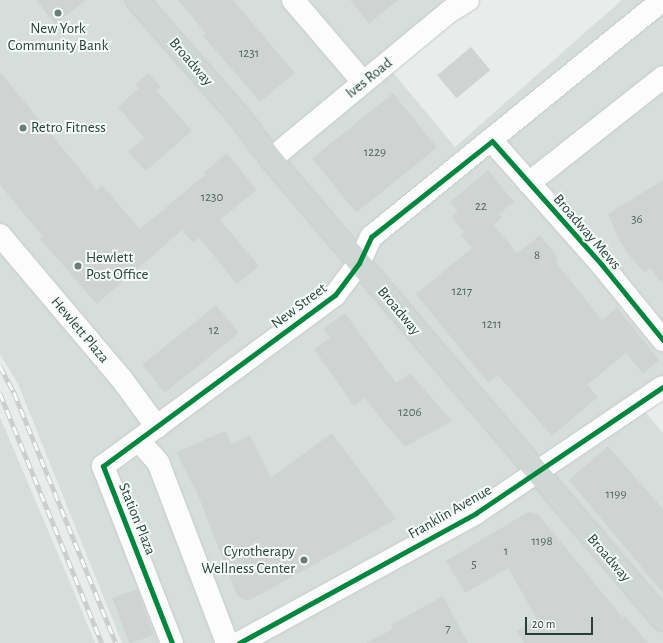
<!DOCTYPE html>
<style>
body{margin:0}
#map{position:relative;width:663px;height:643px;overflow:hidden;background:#e8edeb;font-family:"Alegreya Sans",sans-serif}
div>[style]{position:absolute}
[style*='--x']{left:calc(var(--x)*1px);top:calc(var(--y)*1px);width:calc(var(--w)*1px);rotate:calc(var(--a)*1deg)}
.built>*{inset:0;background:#d6dedb}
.building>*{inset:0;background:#cfd4d2;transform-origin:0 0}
.roads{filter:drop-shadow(0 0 1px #c5cac8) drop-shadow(0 0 1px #c5cac8)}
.minor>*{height:22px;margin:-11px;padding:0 11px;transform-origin:11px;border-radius:11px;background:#fcfcfc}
.major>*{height:22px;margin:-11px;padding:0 11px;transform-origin:11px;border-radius:11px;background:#cfd7d5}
.rail>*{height:4.5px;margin-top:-2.25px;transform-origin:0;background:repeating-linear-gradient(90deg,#f7fbf9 0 9px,#c9cdcc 0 18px);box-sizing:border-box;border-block:1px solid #c9cdcc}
.cycleway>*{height:5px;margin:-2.5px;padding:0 2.5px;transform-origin:2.5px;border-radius:2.5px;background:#00873e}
.dots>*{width:11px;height:11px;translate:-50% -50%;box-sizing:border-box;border:2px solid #f7fbf9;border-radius:50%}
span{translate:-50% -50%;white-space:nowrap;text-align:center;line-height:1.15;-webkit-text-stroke:4px #f7fbf9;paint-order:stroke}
.number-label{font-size:13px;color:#506761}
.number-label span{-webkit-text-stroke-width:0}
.poi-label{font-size:15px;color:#24423a}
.left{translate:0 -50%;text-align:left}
.right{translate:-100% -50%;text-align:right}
.street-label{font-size:15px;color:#24423a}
.scale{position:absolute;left:525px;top:617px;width:68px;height:18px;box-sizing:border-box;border:2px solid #24423a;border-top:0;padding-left:5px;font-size:12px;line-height:14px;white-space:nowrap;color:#24423a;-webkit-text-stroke:3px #f7fbf9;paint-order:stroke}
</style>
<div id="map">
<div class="built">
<i style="clip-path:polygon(0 0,459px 0,385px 63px,455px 147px,622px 0,663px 0,663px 387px,638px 403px,663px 433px,663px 643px,122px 643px,18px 384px,0 354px)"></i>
<i style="clip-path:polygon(0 417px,72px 587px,95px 643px,0 643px)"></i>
</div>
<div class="building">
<i style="clip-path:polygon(36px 0,86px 0,55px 24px)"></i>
<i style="clip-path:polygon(178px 0,233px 0,295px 73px,260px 102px,203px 36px,206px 34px)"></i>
<i style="clip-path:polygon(350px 0,398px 0,369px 24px)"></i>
<i style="left:471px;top:47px;width:30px;height:44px;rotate:50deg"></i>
<i style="clip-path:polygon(0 72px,97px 190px,102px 185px,140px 229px,205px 175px,203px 173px,227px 153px,257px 190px,220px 220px,259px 266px,237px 284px,199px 238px,193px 243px,182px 230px,97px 304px,40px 239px,43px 237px,0 185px)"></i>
<i style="clip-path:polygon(148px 73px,161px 87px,157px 91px,192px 131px,146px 171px,128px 152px,144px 138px,118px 107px,139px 88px,135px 85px)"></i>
<i style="left:393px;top:93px;width:70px;height:104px;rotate:51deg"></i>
<i style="clip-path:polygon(488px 170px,514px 202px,499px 214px,502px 217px,494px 225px,517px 253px,540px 235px,558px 258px,555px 261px,602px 320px,617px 307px,659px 360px,643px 374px,626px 353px,587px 385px,598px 397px,552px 436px,498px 375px,488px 383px,416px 294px,472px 248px,461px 235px,464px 232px,452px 217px,458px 211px,450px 202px)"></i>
<i style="clip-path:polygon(663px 180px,663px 284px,650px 268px,645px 272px,632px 259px,620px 242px,608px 214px)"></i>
<i style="left:216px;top:305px;width:36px;height:95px;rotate:51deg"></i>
<i style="clip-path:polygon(345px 313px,396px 383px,410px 373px,452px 421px,405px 447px,364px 398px,354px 406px,314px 349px,330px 338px,323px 329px)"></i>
<i style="clip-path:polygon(225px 431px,232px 444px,250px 435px,271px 478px,332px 433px,396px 519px,248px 601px,237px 596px,198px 495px,176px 452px)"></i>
<i style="clip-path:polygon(608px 446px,663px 509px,663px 593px,569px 480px)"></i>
<i style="clip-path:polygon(528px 512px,538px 514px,623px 618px,625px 616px,648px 643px,524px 643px,517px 631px,537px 619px,508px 568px,465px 593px,446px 561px)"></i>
<i style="left:137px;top:589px;width:49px;height:26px;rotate:70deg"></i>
<i style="clip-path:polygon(443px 596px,468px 643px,366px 643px,393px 629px,391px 625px)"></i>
</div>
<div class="roads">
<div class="minor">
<i style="--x:293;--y:0;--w:108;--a:49.5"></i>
<i style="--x:492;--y:141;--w:166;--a:48.4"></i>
<i style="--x:602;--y:265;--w:97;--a:50.9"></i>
<i style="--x:271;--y:159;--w:232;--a:-39.6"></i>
<i style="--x:450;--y:11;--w:21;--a:-31"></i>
<i style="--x:529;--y:183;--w:171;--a:-38.3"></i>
<i style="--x:0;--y:235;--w:187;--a:49.8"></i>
<i style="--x:121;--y:378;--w:61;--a:53.7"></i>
<i style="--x:139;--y:441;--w:28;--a:48"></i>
<i style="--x:158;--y:462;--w:194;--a:69.1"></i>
<i style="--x:172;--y:643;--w:190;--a:-111.3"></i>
<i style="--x:103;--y:466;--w:288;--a:-36.4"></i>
<i style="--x:335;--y:295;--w:40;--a:-53"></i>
<i style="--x:359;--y:263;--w:29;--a:-65"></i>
<i style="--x:371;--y:237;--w:376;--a:-39.1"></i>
<i style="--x:239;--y:643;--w:270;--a:-28.7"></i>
<i style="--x:476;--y:513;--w:225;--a:-34"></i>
</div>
<div class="major">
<i style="--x:137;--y:0;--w:154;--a:48.7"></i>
<i style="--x:239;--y:116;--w:54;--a:53.3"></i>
<i style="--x:271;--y:159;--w:605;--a:49.62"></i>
</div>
</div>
<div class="rail">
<i style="--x:0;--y:366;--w:30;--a:62"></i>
<i style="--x:14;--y:392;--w:271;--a:67.9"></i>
<i style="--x:0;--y:393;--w:270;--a:67.8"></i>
</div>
<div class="cycleway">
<i style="--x:172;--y:643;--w:190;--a:-111.3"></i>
<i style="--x:103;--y:466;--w:288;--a:-36.4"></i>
<i style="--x:335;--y:295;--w:40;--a:-53"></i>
<i style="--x:359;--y:263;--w:29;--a:-65"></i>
<i style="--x:371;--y:237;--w:154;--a:-38.4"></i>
<i style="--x:492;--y:141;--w:166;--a:48.4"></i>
<i style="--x:602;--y:265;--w:97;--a:50.9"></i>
<i style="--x:239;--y:643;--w:270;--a:-28.7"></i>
<i style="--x:476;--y:513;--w:225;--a:-34"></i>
</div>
<div class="dots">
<i style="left:58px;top:13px;background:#697e78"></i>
<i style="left:23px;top:128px;background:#697e78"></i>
<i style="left:78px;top:266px;background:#697e78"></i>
<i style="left:304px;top:560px;background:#697e78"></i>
</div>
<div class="number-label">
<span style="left:249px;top:54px">1231</span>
<span style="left:375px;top:153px">1229</span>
<span style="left:212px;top:198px">1230</span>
<span style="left:481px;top:207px">22</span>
<span style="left:637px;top:220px">36</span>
<span style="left:537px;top:256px">8</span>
<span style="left:462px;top:292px">1217</span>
<span style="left:492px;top:325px">1211</span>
<span style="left:214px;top:331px">12</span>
<span style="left:410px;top:413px">1206</span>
<span style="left:616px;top:495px">1199</span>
<span style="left:542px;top:542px">1198</span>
<span style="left:506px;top:552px">1</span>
<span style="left:474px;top:565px">5</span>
<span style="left:448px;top:629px">7</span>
</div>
<div class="poi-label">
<span style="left:58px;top:37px">New York<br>Community Bank</span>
<span class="left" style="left:31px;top:128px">Retro Fitness</span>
<span class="left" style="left:86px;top:266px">Hewlett<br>Post Office</span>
<span class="right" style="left:295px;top:560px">Cyrotherapy<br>Wellness Center</span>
</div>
<div class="street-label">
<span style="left:191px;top:62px;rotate:49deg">Broadway</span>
<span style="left:369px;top:78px;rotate:-39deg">Ives Road</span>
<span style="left:587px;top:232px;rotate:49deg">Broadway Mews</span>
<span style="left:299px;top:306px;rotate:-37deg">New Street</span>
<span style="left:399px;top:311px;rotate:50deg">Broadway</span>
<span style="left:80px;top:330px;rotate:50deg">Hewlett Plaza</span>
<span style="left:450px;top:512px;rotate:-30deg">Franklin Avenue</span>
<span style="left:137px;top:519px;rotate:68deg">Station Plaza</span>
<span style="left:609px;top:558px;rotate:49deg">Broadway</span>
</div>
<div class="scale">20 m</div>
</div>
